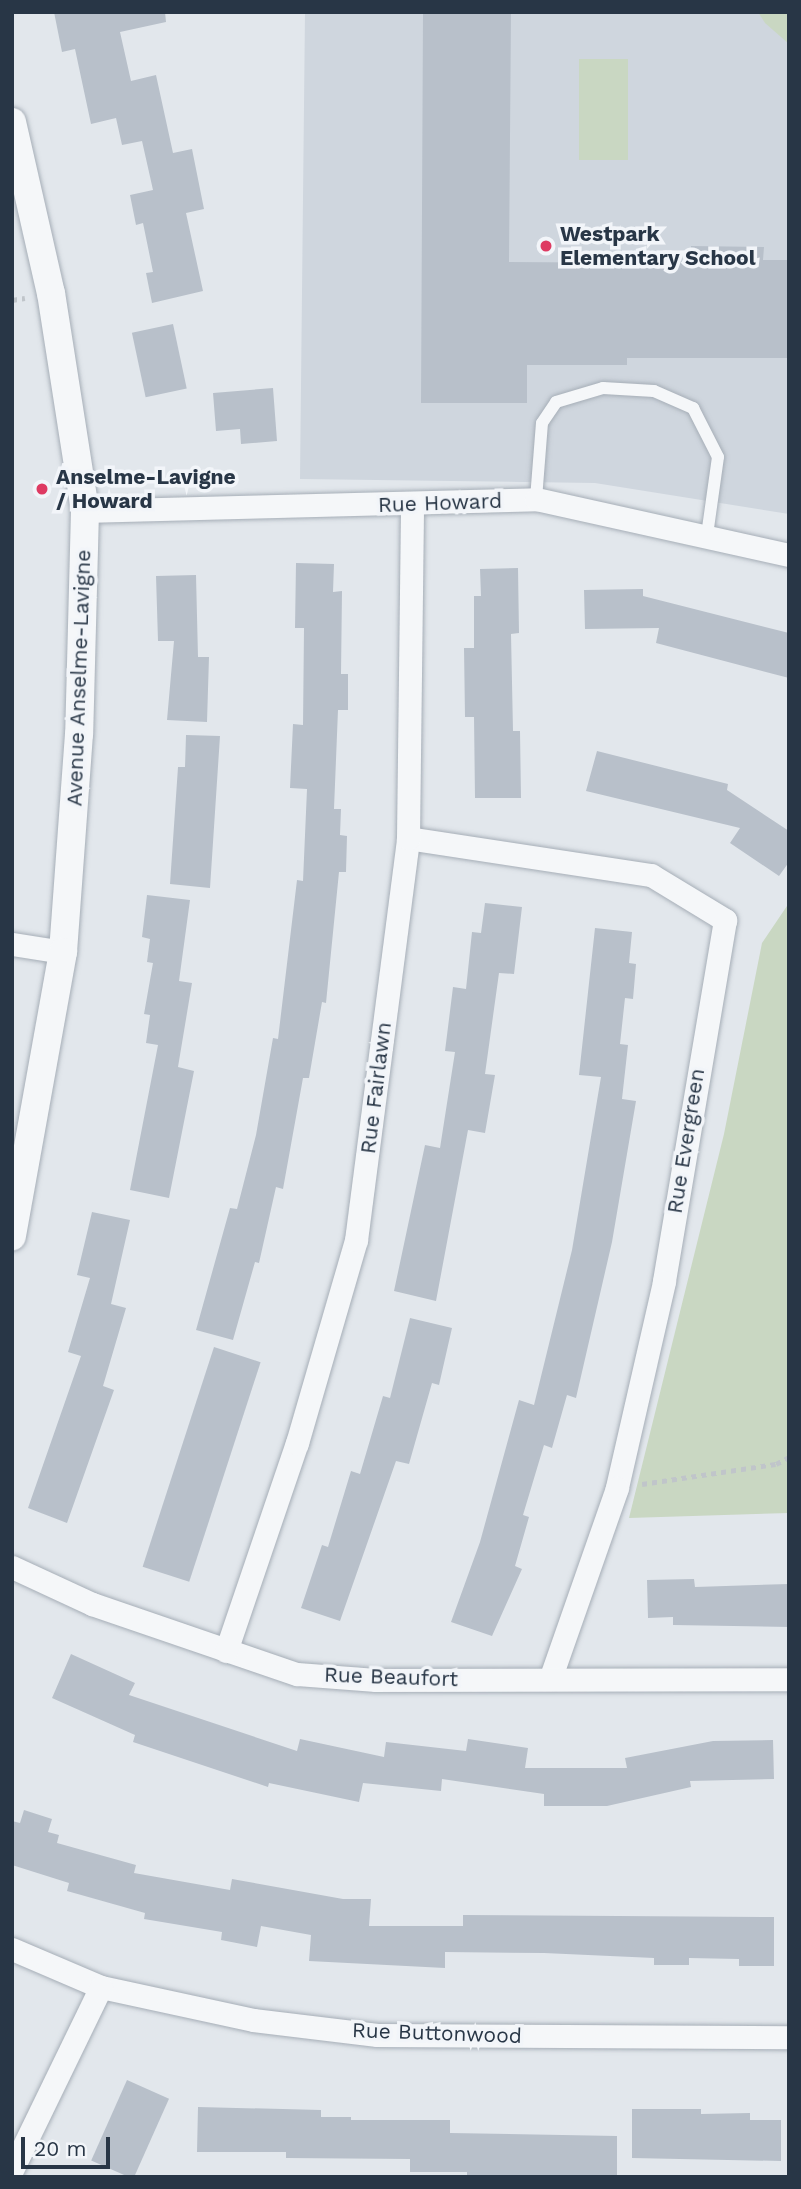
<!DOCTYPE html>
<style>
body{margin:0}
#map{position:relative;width:801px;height:2189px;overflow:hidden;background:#e2e7ec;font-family:"Work Sans",sans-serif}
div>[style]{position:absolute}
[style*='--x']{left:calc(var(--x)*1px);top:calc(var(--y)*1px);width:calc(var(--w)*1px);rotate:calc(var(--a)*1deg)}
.built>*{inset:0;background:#cfd6de}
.green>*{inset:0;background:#c9d7c2;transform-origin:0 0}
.building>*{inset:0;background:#b8c0ca;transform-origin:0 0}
.path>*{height:4.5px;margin-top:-2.25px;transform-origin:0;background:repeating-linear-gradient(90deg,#c0c5ca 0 5px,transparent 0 10px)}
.roads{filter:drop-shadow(0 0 2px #a6aeb7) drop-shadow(0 0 2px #a6aeb7)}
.service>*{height:12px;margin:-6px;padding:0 6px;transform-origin:6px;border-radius:6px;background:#f5f7f9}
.minor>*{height:23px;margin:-11.5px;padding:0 11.5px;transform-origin:11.5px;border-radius:11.5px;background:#f5f7f9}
.tertiary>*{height:28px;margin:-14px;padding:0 14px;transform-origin:14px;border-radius:14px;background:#f5f7f9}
.dots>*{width:19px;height:19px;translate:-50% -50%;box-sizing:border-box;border:4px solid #f2f5f9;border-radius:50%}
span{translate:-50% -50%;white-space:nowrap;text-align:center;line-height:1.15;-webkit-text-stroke:7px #f2f5f9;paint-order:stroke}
.poi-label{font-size:21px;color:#283646;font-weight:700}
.left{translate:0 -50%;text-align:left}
.street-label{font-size:21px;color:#283646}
.frame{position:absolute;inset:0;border:14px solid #283646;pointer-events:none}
.scale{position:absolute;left:21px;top:2137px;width:89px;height:32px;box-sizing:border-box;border:4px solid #283646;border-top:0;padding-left:9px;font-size:21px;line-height:24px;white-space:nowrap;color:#283646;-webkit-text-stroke:5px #f2f5f9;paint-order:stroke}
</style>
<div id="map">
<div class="built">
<i style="clip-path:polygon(305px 12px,789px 12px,789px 514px,595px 483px,300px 479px)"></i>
</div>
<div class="green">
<i style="clip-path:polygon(758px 12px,789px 12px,789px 44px,765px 23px)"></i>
<i style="left:579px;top:59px;width:49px;height:101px"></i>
<i style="clip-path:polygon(789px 903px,789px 1513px,629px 1518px,724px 1134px,762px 943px)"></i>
</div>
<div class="building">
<i style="clip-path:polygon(54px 12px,165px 12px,166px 22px,120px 32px,131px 81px,156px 75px,173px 153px,192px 149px,204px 209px,186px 213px,203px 291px,152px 303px,146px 273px,153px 272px,143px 223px,136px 225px,130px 195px,153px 190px,142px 141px,122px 145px,116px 118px,91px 124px,75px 49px,62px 52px)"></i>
<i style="clip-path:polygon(423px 12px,511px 12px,509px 262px,659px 263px,691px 260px,691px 246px,764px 247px,763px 260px,789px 260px,789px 358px,627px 358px,627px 365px,527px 365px,527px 403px,421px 403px)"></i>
<i style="left:173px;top:324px;width:66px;height:42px;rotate:78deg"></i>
<i style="clip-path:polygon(273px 388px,277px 441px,241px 444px,240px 429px,216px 431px,213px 393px)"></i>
<i style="clip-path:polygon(296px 563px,334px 564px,333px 592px,342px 591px,341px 674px,348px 674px,348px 710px,338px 710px,334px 809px,341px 809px,340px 835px,347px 836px,346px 872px,339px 872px,326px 1003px,322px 1002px,309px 1078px,303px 1078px,283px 1189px,276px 1187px,259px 1263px,255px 1262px,233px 1340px,196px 1330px,230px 1208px,237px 1209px,256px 1135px,273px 1038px,278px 1039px,297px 880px,303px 881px,307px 789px,290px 788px,293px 724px,303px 725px,304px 628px,295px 628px)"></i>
<i style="clip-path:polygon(518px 568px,519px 633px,511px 634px,513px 731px,520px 731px,521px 798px,475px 798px,474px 717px,465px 717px,464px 648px,474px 648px,474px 596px,481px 596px,480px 569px)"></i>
<i style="clip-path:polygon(196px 575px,198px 657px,209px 657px,207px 722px,167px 720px,174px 641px,158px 641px,156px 576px)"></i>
<i style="clip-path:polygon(643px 589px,643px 596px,789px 633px,789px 678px,656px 643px,659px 628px,585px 629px,584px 590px)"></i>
<i style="clip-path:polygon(186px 735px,220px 736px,210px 888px,170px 884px,178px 767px,185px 767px)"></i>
<i style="clip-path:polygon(597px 751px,728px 784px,727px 790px,789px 831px,789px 862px,779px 876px,730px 843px,740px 828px,586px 791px)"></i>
<i style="clip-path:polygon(147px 895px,190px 900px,179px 981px,192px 983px,178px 1067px,194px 1071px,169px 1198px,130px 1190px,158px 1045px,146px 1043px,150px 1015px,144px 1014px,153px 963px,147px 962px,150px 939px,142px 937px)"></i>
<i style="clip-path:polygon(485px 903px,522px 907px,514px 974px,499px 973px,485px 1074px,495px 1075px,485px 1133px,468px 1130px,436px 1301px,394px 1291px,425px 1145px,440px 1148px,455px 1052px,445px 1051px,453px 987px,466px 989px,472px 932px,481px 933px)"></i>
<i style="clip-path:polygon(595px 928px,632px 932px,629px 963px,636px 964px,633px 999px,625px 998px,620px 1044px,628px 1045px,622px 1099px,636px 1101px,612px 1242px,576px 1398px,567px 1395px,552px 1448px,544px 1445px,523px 1515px,529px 1517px,515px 1566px,522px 1569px,492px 1636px,451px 1622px,480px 1542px,519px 1400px,534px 1405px,572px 1250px,601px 1077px,579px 1075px)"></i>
<i style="clip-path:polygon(92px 1212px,130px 1220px,111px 1304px,126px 1308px,103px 1386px,114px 1390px,67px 1523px,28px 1508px,81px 1356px,68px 1352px,90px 1278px,77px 1275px)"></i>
<i style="clip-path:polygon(410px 1318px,452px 1328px,439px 1385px,432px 1383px,409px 1464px,396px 1461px,340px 1621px,301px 1608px,322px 1545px,328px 1547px,351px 1471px,360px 1474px,383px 1396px,390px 1398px)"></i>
<i style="left:214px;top:1347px;width:49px;height:231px;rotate:18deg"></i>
<i style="clip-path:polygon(694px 1579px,695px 1587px,789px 1584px,789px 1627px,673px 1625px,673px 1617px,648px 1618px,647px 1580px)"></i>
<i style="clip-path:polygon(71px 1654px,135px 1683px,129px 1695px,297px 1751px,300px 1739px,384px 1757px,386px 1742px,466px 1751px,468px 1739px,528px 1748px,525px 1768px,627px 1768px,625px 1758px,713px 1741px,773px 1740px,774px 1779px,690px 1781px,691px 1787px,607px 1806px,544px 1806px,544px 1794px,442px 1779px,441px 1791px,363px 1783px,359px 1802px,269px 1783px,268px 1787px,133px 1742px,135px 1735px,52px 1698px)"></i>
<i style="clip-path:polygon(24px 1810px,52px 1819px,48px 1832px,59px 1835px,57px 1843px,136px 1865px,134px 1873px,230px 1890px,232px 1879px,343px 1899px,371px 1899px,369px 1926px,463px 1926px,463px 1915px,774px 1917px,774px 1966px,739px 1966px,739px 1959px,689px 1958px,689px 1965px,654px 1965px,654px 1958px,544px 1953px,445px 1952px,445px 1968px,309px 1961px,311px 1935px,261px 1926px,257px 1947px,221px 1940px,222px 1932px,144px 1919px,145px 1913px,67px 1891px,69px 1883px,12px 1865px,12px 1821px,20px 1823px)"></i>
<i style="left:127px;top:2080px;width:46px;height:88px;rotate:24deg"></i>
<i style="clip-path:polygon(198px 2107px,321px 2110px,321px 2117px,351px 2117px,351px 2120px,450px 2120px,450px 2133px,617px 2136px,617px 2177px,467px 2177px,467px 2172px,410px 2172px,410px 2159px,286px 2158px,286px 2152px,197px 2152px)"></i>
<i style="clip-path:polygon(632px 2109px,701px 2109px,701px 2114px,750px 2113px,750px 2120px,781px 2120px,781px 2161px,632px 2158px)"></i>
</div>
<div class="path">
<i style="--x:12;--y:300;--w:13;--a:-9"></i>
<i style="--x:642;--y:1484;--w:135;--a:-8.5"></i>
<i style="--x:776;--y:1464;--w:15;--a:-28"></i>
</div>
<div class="roads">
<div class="service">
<i style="--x:536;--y:499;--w:76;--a:-85.5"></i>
<i style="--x:542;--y:423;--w:25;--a:-56"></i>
<i style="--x:556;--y:402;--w:49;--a:-16.6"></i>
<i style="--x:603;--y:388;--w:51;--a:3.4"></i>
<i style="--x:654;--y:391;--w:43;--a:23.6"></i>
<i style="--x:693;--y:408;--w:55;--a:63"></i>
<i style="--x:718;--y:457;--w:79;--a:98"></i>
</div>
<div class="minor">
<i style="--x:85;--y:511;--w:451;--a:-1.5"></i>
<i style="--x:536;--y:499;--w:259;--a:12.5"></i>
<i style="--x:408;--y:838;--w:246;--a:8.7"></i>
<i style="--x:651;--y:875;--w:87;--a:31.3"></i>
<i style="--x:725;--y:920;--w:367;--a:99.6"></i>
<i style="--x:664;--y:1282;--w:211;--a:102.9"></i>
<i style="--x:617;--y:1488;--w:202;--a:109.3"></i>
<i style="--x:12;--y:944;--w:52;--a:8.9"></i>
<i style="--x:12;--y:1567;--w:88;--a:24.8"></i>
<i style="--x:92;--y:1604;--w:217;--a:18.9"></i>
<i style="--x:297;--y:1674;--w:79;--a:4.3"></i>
<i style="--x:376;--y:1680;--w:413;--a:-0.1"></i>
<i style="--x:226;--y:1651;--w:220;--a:-71.2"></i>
<i style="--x:297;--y:1443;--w:211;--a:-73.8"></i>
<i style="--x:356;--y:1240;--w:405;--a:-82.6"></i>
<i style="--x:408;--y:838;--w:333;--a:-89.3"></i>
<i style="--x:12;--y:1949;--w:97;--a:23.1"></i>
<i style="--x:101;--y:1987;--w:156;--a:12.2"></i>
<i style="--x:253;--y:2020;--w:125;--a:6.9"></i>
<i style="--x:377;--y:2035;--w:412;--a:0.3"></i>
<i style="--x:12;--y:2170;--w:203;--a:-64.1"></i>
</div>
<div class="tertiary">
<i style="--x:12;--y:122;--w:175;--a:77.2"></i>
<i style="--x:51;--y:293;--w:221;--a:81.1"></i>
<i style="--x:85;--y:511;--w:223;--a:91.5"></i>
<i style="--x:79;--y:734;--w:219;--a:94.2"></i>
<i style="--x:63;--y:952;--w:289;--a:100.2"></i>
</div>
</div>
<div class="dots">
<i style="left:546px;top:246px;background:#de3a62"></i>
<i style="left:42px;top:489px;background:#de3a62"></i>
</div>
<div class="poi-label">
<span class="left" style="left:560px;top:246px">Westpark<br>Elementary School</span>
<span class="left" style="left:56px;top:489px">Anselme-Lavigne<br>/ Howard</span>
</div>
<div class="street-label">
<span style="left:440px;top:503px;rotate:-2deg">Rue Howard</span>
<span style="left:79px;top:678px;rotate:-88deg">Avenue Anselme-Lavigne</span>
<span style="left:376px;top:1088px;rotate:-83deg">Rue Fairlawn</span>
<span style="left:686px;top:1141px;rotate:-81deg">Rue Evergreen</span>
<span style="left:391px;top:1677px;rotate:2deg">Rue Beaufort</span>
<span style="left:437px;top:2033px;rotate:2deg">Rue Buttonwood</span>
</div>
<div class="frame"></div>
<div class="scale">20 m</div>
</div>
